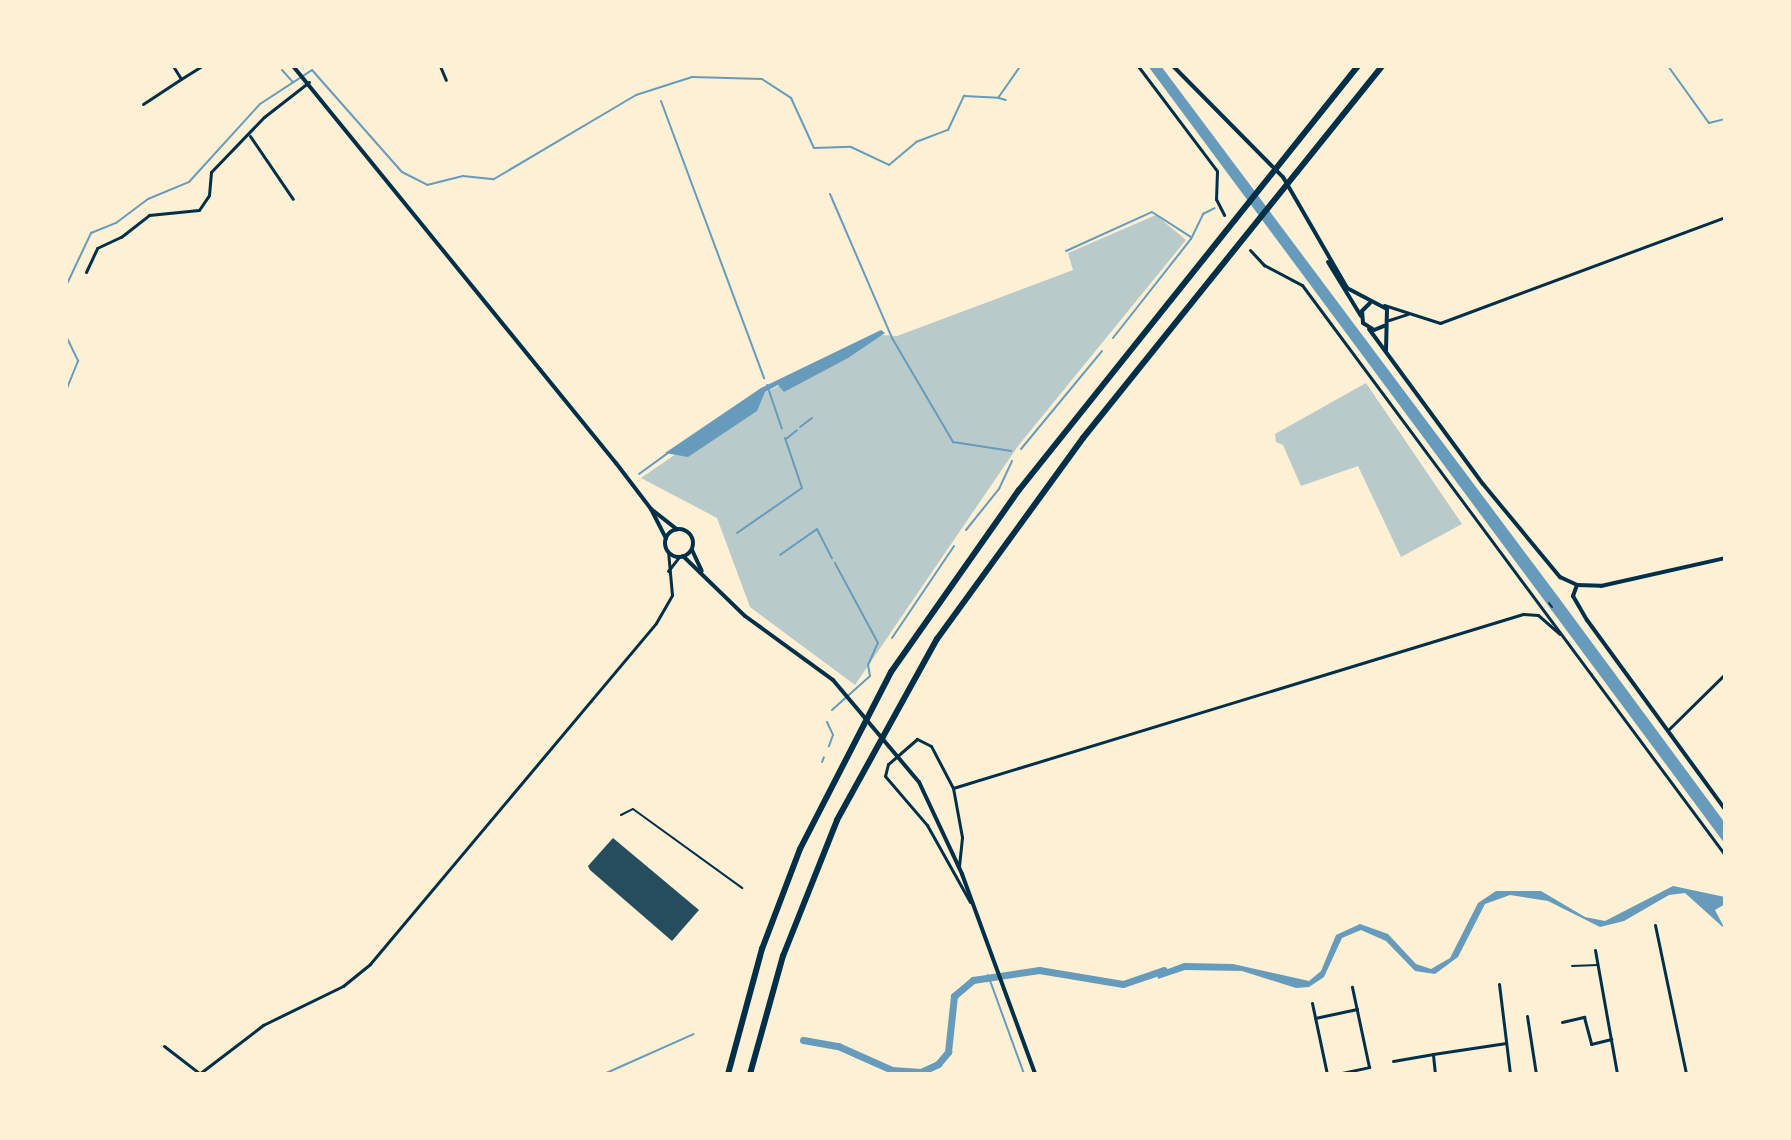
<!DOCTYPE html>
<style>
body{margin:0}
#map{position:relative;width:1791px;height:1140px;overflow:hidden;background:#fdf0d5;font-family:Cabin,sans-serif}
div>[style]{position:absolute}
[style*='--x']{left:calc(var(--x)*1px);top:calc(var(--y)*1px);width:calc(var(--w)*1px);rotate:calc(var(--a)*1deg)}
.green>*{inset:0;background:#b9caca}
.water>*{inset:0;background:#669bbc}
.stream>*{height:2px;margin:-1px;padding:0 1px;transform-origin:1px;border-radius:1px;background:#669bbc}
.canal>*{height:7px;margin:-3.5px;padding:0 3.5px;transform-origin:3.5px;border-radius:3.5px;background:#669bbc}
.building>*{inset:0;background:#264d5e}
.path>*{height:2px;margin:-1px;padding:0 1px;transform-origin:1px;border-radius:1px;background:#003049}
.service>*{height:2px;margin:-1px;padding:0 1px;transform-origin:1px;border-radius:1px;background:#003049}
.minor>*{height:3px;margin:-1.5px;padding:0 1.5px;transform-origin:1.5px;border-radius:1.5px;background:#003049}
.tertiary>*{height:4px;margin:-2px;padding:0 2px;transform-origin:2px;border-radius:2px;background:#003049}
.tertiary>.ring{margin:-2px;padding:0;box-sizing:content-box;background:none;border:4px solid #003049;border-radius:50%}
.secondary>*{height:4px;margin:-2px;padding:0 2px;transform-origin:2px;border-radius:2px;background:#003049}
.motorway>*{height:6px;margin:-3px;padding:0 3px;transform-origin:3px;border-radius:3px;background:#003049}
span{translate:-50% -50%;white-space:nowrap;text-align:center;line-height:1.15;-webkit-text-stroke:6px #fdf0d5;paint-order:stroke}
.frame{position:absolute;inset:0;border:68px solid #fdf0d5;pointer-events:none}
</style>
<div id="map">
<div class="green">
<i style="clip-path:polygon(1156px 215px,1186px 240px,1018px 446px,855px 685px,750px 607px,717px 518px,641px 478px,766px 392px,882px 335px,897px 336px,1073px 270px,1068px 253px)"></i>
<i style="clip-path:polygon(1366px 383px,1462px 524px,1401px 557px,1358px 466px,1301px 486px,1283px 445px,1276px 442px,1275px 434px)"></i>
</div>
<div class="water">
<i style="clip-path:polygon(1148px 66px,1161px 66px,1559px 598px,1725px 823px,1725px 844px)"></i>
<i style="clip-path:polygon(881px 330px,885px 333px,848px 358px,784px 392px,778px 385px,765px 392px,757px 411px,688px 457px,665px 453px,761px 388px)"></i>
<i style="clip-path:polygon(1673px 886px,1725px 897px,1725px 904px,1715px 910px,1725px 929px,1685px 893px,1669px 895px,1624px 921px,1600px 927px,1548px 901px,1510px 895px,1485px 904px,1458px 957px,1435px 974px,1415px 971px,1386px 941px,1361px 930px,1342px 938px,1324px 977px,1309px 987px,1296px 988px,1242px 971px,1185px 970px,1158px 979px,1157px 973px,1184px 963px,1233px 964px,1309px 981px,1321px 971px,1336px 935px,1360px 924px,1388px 934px,1416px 964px,1431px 969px,1450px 958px,1478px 903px,1496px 891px,1541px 891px,1585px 917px,1605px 921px)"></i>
</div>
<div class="stream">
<i style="--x:1668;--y:66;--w:70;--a:54.3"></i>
<i style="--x:1709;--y:123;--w:16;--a:-14"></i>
<i style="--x:282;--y:70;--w:15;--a:48"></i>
<i style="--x:999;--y:98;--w:7;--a:16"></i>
<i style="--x:661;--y:101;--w:296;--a:69.6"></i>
<i style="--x:830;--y:194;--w:157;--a:66.7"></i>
<i style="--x:892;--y:338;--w:121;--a:59.6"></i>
<i style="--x:953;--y:442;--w:59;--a:8.8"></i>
<i style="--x:1066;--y:251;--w:94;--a:-24.4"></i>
<i style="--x:1152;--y:212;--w:46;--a:32.7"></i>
<i style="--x:66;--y:286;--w:59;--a:-64.7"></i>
<i style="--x:91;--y:233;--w:27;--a:-22"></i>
<i style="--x:116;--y:223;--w:40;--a:-37"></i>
<i style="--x:148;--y:199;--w:44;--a:-22.5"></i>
<i style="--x:189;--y:182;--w:105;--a:-47.7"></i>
<i style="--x:260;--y:104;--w:62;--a:-33.2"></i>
<i style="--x:312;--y:70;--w:136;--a:48.6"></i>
<i style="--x:402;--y:172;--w:28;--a:27"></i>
<i style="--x:427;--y:185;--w:37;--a:-14"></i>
<i style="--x:463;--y:176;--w:31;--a:6"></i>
<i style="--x:494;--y:179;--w:165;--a:-30.6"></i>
<i style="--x:636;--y:95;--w:59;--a:-17.8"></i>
<i style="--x:692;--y:77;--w:70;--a:1.6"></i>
<i style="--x:762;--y:79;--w:35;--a:33"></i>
<i style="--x:791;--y:98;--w:55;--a:65.3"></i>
<i style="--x:814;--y:148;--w:37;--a:-2"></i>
<i style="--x:851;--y:147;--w:42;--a:25.3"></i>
<i style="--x:889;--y:165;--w:35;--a:-40"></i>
<i style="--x:916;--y:142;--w:34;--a:-21"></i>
<i style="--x:948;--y:130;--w:38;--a:-65"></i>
<i style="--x:964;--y:96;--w:34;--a:3"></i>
<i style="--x:998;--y:98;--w:39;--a:-55"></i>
<i style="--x:66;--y:336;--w:28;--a:64"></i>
<i style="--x:78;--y:361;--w:32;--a:112"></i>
<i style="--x:1113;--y:338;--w:126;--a:-51.8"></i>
<i style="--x:1191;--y:239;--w:28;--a:-64"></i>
<i style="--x:1203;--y:214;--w:13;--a:-27"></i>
<i style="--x:767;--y:385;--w:46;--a:71.2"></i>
<i style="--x:800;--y:427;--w:15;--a:-37"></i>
<i style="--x:786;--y:439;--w:14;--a:-39"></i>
<i style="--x:1021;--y:449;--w:127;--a:-50.4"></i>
<i style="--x:639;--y:474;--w:36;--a:-36"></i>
<i style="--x:966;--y:530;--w:53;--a:-51.2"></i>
<i style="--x:999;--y:489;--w:31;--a:-65"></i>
<i style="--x:737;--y:533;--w:79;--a:-34.7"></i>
<i style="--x:802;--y:488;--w:53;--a:-108.8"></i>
<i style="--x:780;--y:555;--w:45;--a:-35.1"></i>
<i style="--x:817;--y:529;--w:33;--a:63"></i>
<i style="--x:892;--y:638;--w:111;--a:-56"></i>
<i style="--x:832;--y:710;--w:51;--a:-41.8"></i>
<i style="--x:870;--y:676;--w:11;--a:-100"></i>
<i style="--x:868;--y:665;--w:24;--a:-66"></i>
<i style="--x:878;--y:643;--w:91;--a:-118.3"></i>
<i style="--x:827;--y:722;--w:14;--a:65"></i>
<i style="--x:833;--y:735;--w:12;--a:110"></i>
<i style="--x:822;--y:762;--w:5;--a:-68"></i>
<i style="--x:988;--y:975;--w:105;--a:70"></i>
<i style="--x:604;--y:1074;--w:98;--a:-24"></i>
</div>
<div class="canal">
<i style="--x:803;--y:1040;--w:36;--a:10"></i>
<i style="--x:838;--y:1046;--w:59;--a:24"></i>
<i style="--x:892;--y:1070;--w:29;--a:4"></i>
<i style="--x:921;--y:1072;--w:19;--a:-25"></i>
<i style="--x:938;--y:1064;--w:16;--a:-50"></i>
<i style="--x:948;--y:1052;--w:56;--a:-83.9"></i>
<i style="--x:954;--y:996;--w:25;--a:-40"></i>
<i style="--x:973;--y:980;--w:67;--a:-8.6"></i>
<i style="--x:1039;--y:970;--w:85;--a:9.5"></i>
<i style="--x:1123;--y:984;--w:43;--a:-18.9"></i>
</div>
<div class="building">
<i style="clip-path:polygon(613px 838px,699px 910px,672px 941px,590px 870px,588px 866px)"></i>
</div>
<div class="path">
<i style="--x:1549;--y:603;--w:5;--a:53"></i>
</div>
<div class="service">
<i style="--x:621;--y:815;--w:13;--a:-27"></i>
<i style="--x:633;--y:809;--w:135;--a:35.9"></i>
<i style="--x:1572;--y:966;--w:26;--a:-2"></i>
</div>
<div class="minor">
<i style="--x:173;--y:66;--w:15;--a:58"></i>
<i style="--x:181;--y:79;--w:25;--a:-32"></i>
<i style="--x:440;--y:66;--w:15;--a:67"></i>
<i style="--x:1138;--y:66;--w:131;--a:53"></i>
<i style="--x:1217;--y:171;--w:28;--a:92"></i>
<i style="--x:1216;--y:199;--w:18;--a:63"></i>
<i style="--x:143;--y:104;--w:45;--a:-33.3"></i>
<i style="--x:250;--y:136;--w:76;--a:55.7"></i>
<i style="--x:1250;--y:250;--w:21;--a:47"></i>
<i style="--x:1264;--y:265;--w:43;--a:27.8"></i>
<i style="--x:1302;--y:285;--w:710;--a:53.42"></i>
<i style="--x:86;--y:272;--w:26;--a:-65"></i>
<i style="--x:97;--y:248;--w:26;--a:-25"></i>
<i style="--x:121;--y:237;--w:36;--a:-38"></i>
<i style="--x:149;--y:215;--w:50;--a:-5.7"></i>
<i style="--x:199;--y:210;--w:18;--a:-56"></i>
<i style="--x:209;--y:195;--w:23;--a:-85"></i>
<i style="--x:211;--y:172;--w:76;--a:-46.1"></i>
<i style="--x:264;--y:117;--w:57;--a:-37.9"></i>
<i style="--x:1384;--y:305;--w:59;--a:17.8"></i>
<i style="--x:1440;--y:323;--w:304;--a:-20.4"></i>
<i style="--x:1389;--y:320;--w:20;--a:-18"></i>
<i style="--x:668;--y:571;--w:18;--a:-52"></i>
<i style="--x:1668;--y:730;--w:80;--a:-44.5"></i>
<i style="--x:953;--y:788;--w:596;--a:-16.98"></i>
<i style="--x:1523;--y:614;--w:15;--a:4"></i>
<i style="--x:1538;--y:615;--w:29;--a:41"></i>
<i style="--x:959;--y:866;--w:29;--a:-84"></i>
<i style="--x:962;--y:837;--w:50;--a:-100.4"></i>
<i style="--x:953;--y:788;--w:47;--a:-117.6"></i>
<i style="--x:931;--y:746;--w:16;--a:-153"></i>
<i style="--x:917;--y:739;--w:38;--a:139"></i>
<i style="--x:888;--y:764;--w:12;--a:104"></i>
<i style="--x:885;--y:776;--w:65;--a:49.4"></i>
<i style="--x:927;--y:825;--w:88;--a:60.8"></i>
<i style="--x:1655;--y:925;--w:152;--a:78.2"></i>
<i style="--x:1595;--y:950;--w:126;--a:79.9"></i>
<i style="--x:1499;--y:984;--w:91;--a:83"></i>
<i style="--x:1312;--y:1003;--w:73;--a:78.1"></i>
<i style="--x:1527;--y:1016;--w:59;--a:81.2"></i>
<i style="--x:1315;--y:1018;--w:43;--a:-12.1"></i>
<i style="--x:1562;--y:1022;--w:23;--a:-13"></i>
<i style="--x:1584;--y:1017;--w:28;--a:75"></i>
<i style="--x:1591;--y:1044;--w:21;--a:-14"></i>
<i style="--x:164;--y:1046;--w:44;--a:37.6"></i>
<i style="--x:1393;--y:1061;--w:41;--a:-9.9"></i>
<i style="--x:199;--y:1074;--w:81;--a:-37.4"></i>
<i style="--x:263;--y:1025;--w:89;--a:-26"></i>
<i style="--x:343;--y:986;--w:35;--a:-39"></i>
<i style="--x:370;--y:964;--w:445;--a:-50"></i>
<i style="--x:656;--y:623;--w:32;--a:-60"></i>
<i style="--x:672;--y:595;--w:44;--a:-95.2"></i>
<i style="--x:1337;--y:1074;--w:33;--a:-12"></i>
<i style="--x:1369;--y:1067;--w:82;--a:-102"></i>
<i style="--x:1435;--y:1074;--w:20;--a:-96"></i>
<i style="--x:1433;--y:1054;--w:74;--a:-8.6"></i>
</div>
<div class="tertiary">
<i style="--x:293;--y:66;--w:512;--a:50.87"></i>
<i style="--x:616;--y:463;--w:58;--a:52.7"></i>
<i style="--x:651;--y:509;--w:33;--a:63"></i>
<i style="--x:651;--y:509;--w:33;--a:38"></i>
<i class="ring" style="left:665px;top:529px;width:24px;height:24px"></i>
<i style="--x:692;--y:550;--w:23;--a:65"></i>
<i style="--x:683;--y:556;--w:86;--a:44.1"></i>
<i style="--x:745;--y:616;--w:109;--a:36"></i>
<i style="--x:833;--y:680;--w:133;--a:49.9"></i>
<i style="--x:919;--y:782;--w:102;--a:64.9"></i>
<i style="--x:962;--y:874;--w:213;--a:69.9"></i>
</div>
<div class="secondary">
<i style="--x:1173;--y:66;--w:156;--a:45.3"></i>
<i style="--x:1283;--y:177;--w:128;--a:60"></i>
<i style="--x:1347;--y:288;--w:45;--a:27.7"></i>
<i style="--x:1387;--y:309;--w:42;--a:91.4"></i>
<i style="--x:1328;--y:262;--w:63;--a:58.6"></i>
<i style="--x:1370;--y:303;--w:11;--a:135"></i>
<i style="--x:1362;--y:311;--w:12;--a:85"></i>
<i style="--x:1363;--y:323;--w:13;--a:32"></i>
<i style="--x:1374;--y:330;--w:11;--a:-22"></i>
<i style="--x:1369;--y:329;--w:192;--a:53.7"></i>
<i style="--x:1483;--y:484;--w:121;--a:50.4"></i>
<i style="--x:1560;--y:577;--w:19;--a:25"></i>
<i style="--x:1577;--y:585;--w:24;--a:2"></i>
<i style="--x:1601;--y:586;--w:127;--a:-12.7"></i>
<i style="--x:1577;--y:585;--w:12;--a:110"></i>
<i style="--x:1573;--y:596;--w:28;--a:60"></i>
<i style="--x:1587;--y:620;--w:234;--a:53.9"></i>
</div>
<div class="motorway">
<i style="--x:728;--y:1074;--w:130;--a:-74.8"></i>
<i style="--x:762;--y:949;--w:107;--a:-69.2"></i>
<i style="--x:800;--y:849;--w:199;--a:-62.8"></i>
<i style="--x:891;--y:672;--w:223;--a:-54.9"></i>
<i style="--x:1019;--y:490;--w:543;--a:-51.36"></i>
<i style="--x:750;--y:1074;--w:123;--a:-74.4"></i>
<i style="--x:783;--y:956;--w:146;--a:-68.3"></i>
<i style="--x:837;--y:820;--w:207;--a:-61.1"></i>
<i style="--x:937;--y:639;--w:248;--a:-54"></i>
<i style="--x:1083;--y:438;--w:477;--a:-51.2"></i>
</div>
<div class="frame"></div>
</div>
